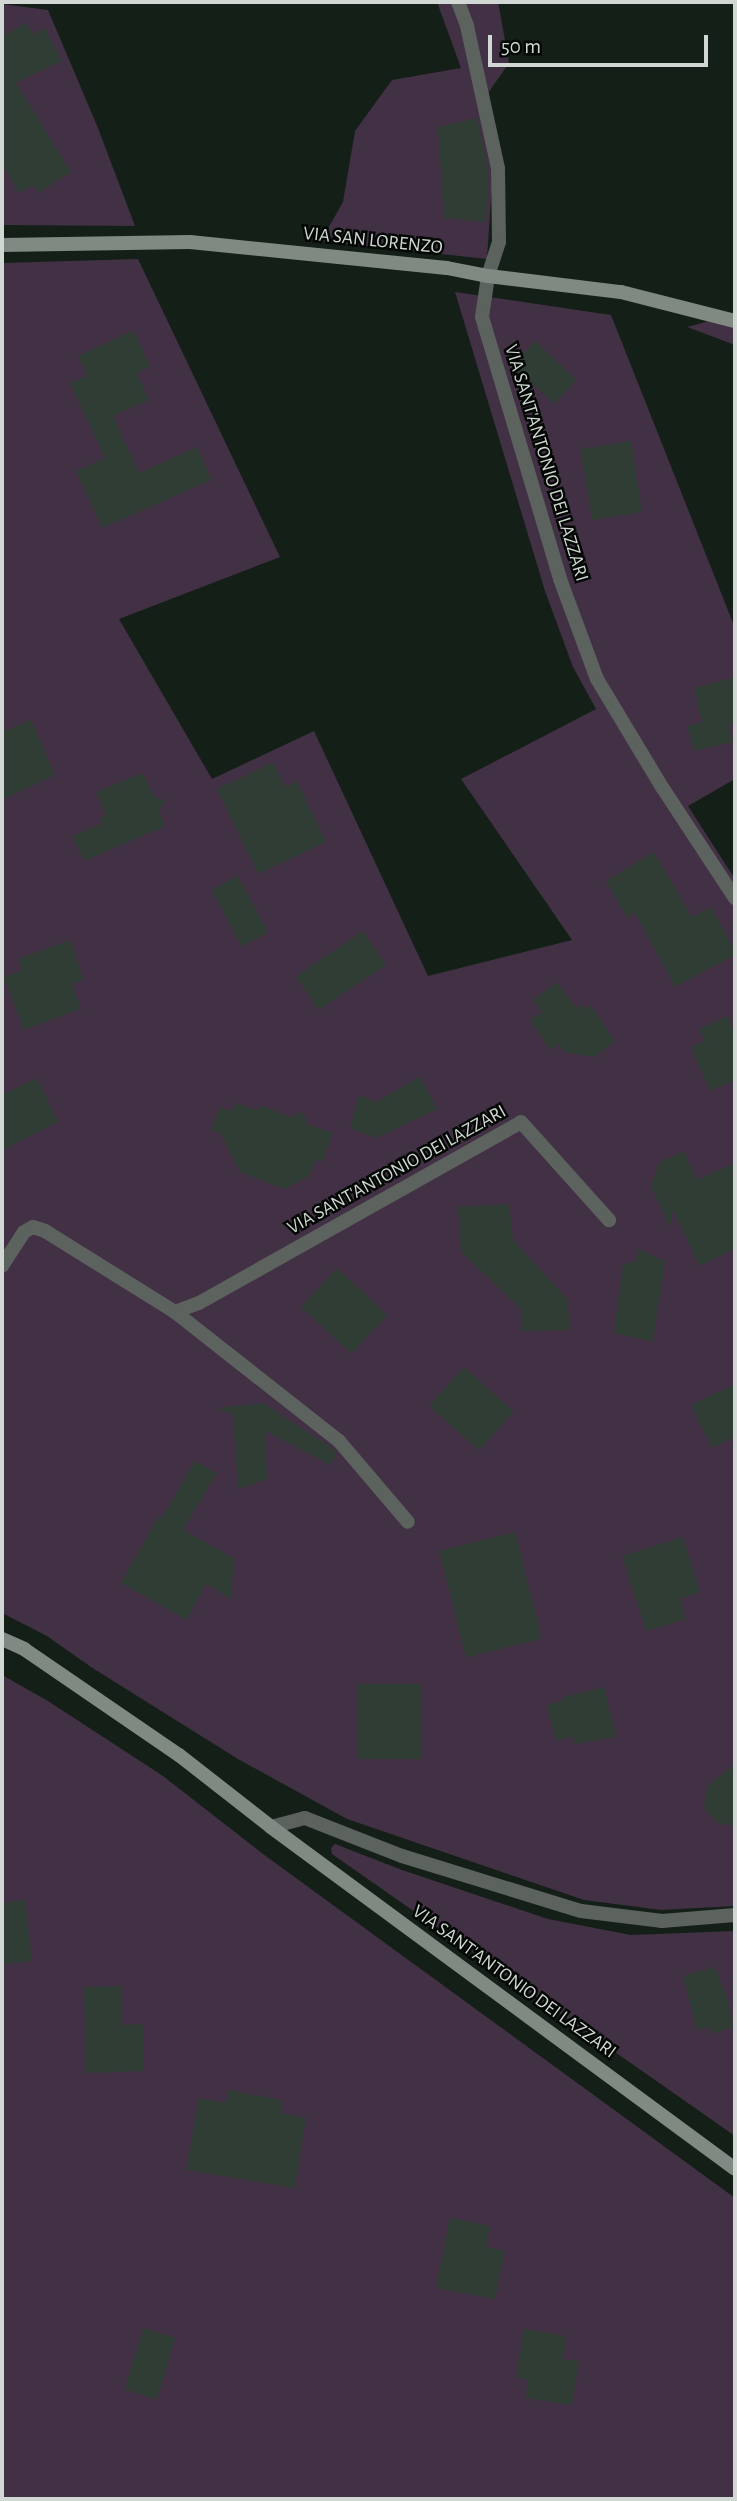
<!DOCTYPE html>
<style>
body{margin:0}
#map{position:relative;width:737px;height:2501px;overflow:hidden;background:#141f17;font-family:"Alegreya Sans",sans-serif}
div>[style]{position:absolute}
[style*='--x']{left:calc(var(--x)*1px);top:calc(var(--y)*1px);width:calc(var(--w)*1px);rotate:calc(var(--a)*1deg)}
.green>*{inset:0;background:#423044}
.building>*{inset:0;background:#303d34;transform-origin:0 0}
.street>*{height:14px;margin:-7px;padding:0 7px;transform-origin:7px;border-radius:7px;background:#5c625d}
.secondary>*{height:14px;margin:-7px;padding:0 7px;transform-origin:7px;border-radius:7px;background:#808a83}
span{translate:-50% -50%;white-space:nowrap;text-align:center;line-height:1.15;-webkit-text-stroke:5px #040805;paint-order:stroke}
.street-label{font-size:19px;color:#d1d8d3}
.frame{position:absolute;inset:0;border:4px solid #d1d8d3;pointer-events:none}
.scale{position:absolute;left:488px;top:35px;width:220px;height:32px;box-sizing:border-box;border:4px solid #d1d8d3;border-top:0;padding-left:9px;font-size:21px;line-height:24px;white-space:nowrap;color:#d1d8d3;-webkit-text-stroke:5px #040805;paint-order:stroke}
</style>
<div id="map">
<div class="green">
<i style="clip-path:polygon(437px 2px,498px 2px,499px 7px,509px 63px,479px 106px,493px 169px,487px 259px,321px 241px,343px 202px,355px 131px,392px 80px,461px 68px)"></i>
<i style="clip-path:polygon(2px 4px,48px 10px,98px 128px,135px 226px,2px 225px)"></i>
<i style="clip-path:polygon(138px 259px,280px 557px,119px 619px,212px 779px,314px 731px,428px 976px,572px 940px,461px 779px,596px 709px,573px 667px,545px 591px,455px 292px,611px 315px,735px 628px,735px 779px,688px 806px,735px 879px,735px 1906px,661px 1910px,584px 1900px,347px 1819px,238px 1759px,91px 1667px,47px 1636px,2px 1613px,2px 263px)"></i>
<i style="clip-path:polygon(735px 314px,735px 345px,687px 327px)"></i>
<i style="clip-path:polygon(2px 1675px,48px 1701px,163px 1776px,263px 1854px,735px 2198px,735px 2499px,2px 2499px)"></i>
<i style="clip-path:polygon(335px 1844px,402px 1870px,548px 1919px,631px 1935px,735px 1931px,735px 2136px,332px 1854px,331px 1848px)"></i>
</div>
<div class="building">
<i style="clip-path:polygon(27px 23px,33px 34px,45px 28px,62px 61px,16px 83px,71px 172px,38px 193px,33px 185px,19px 193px,2px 165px,2px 36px)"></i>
<i style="clip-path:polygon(477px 118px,488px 169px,486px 222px,444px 218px,438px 127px)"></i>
<i style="clip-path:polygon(134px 330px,150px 367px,137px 373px,149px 400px,113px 416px,139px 473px,197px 447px,212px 480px,102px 528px,76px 471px,105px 458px,70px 383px,87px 376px,78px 356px)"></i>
<i style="left:535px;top:341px;width:57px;height:33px;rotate:43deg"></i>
<i style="left:631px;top:441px;width:72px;height:51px;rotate:81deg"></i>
<i style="clip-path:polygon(735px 677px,735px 722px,728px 724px,733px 742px,694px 751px,687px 726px,702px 722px,694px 688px)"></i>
<i style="clip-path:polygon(31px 720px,55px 775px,2px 800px,2px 732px)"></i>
<i style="clip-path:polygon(273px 762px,286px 787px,297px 781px,326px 842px,258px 874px,217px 789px)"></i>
<i style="clip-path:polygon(143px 773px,154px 797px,166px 801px,159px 811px,165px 826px,84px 861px,72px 836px,101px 824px,99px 819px,106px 815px,96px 792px)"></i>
<i style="clip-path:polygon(654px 852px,692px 917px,711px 907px,735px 951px,735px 955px,675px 987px,635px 913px,627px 918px,606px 881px)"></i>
<i style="left:238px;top:876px;width:64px;height:30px;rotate:62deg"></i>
<i style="left:363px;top:931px;width:41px;height:81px;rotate:56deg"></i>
<i style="clip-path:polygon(70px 940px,84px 980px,72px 984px,81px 1009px,24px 1030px,4px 977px,22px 970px,18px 959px)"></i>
<i style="clip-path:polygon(557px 982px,576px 1008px,581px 1004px,585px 1010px,591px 1005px,615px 1042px,594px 1057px,564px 1052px,559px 1044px,550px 1050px,530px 1020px,542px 1012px,533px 1000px)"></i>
<i style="clip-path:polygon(728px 1016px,735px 1034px,735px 1080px,710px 1091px,691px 1047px,705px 1041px,699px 1029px)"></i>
<i style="clip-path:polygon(420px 1076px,437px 1109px,376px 1138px,350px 1128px,359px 1095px,377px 1102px)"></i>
<i style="clip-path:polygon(37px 1078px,58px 1122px,2px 1150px,2px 1095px)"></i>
<i style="clip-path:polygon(236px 1103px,258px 1111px,260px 1105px,290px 1117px,303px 1112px,307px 1124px,333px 1133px,322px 1162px,316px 1160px,309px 1176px,284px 1189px,240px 1172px,221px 1134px,211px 1131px,220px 1107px,231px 1111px)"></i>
<i style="clip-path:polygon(684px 1151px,697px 1180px,735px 1163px,735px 1249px,699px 1266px,673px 1209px,670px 1228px,651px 1186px,659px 1163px)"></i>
<i style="clip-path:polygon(509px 1204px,513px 1240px,567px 1299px,570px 1330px,522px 1331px,520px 1308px,461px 1252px,458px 1207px)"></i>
<i style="clip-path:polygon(638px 1249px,665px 1261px,653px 1342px,614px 1333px,623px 1264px,636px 1261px)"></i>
<i style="left:337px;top:1268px;width:69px;height:53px;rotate:43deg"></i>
<i style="left:464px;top:1367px;width:67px;height:52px;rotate:42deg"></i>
<i style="clip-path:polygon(735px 1384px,735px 1437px,712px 1448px,691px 1405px)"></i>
<i style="clip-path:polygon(263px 1403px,332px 1448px,337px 1453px,331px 1465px,265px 1431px,267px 1479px,238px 1489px,233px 1415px,218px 1408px)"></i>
<i style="clip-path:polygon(195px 1461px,217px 1473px,183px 1530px,234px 1558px,231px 1599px,206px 1584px,187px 1620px,121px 1583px,159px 1516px,162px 1518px)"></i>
<i style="left:515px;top:1532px;width:110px;height:78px;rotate:76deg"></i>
<i style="clip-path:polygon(683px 1537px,700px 1592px,680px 1599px,686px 1619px,646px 1631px,622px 1556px)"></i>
<i style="left:357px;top:1684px;width:65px;height:75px"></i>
<i style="clip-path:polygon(604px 1687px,616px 1737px,575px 1744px,572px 1737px,556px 1741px,547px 1705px,564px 1700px,564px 1697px)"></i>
<i style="clip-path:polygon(735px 1764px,735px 1826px,717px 1823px,704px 1807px,707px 1786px)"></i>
<i style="clip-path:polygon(25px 1900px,32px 1961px,2px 1964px,2px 1903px)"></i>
<i style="clip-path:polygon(715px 1967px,729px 2004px,733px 2027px,712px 2034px,709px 2027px,697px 2030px,683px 1976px)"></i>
<i style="clip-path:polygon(121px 1986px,122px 2025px,143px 2024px,144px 2071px,86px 2073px,84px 1987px)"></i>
<i style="clip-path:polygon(228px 2090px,282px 2100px,280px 2113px,306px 2118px,295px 2188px,186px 2170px,199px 2098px,226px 2103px)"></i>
<i style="clip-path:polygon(450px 2218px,490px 2226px,486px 2247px,505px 2251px,495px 2299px,436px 2288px)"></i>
<i style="left:143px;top:2328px;width:34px;height:64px;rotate:17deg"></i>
<i style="clip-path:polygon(524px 2329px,566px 2336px,563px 2359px,579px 2361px,572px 2405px,525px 2398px,528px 2380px,516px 2378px)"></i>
</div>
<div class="street">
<i style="--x:458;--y:2;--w:26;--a:69"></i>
<i style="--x:467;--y:26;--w:145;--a:77.7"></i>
<i style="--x:498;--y:168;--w:74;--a:89.2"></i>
<i style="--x:499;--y:242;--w:36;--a:108"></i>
<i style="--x:488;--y:276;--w:41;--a:98.3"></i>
<i style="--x:482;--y:317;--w:273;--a:73.4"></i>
<i style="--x:560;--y:579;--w:107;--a:69.7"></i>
<i style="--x:597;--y:679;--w:126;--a:59"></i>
<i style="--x:662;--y:787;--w:133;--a:56.7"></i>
<i style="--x:2;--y:1266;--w:40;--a:-57.1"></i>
<i style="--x:24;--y:1232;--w:10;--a:-29"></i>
<i style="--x:33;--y:1227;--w:13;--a:18"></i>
<i style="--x:45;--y:1231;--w:153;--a:31.9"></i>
<i style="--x:175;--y:1312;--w:26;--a:-21"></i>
<i style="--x:199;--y:1303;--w:369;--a:-29.3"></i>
<i style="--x:521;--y:1122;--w:132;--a:48.1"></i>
<i style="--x:175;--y:1312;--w:209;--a:38.2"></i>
<i style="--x:339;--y:1441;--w:106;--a:49.6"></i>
<i style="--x:271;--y:1827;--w:35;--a:-15"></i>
<i style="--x:305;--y:1818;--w:104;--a:21.4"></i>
<i style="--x:402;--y:1856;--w:187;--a:17.1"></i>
<i style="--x:581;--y:1911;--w:82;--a:7"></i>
<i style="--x:662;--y:1921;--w:73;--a:-4.7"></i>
</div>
<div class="secondary">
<i style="--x:2;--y:245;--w:188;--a:-0.9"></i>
<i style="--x:190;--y:242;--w:258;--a:5.8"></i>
<i style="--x:447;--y:268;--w:42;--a:11"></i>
<i style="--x:488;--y:276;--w:134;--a:6.9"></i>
<i style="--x:621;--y:292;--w:118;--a:14.3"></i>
<i style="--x:2;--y:1639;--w:24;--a:24"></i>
<i style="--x:24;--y:1649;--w:188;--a:34.4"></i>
<i style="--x:179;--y:1755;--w:117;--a:38"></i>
<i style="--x:271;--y:1827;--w:576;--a:36.39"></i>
</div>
<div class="street-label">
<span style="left:373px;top:241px;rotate:6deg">VIA SAN LORENZO</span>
<span style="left:546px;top:463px;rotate:73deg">VIA SANT'ANTONIO DEI LAZZARI</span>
<span style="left:397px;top:1170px;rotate:-29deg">VIA SANT'ANTONIO DEI LAZZARI</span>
<span style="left:514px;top:1982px;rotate:36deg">VIA SANT'ANTONIO DEI LAZZARI</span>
</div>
<div class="frame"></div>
<div class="scale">50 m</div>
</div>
